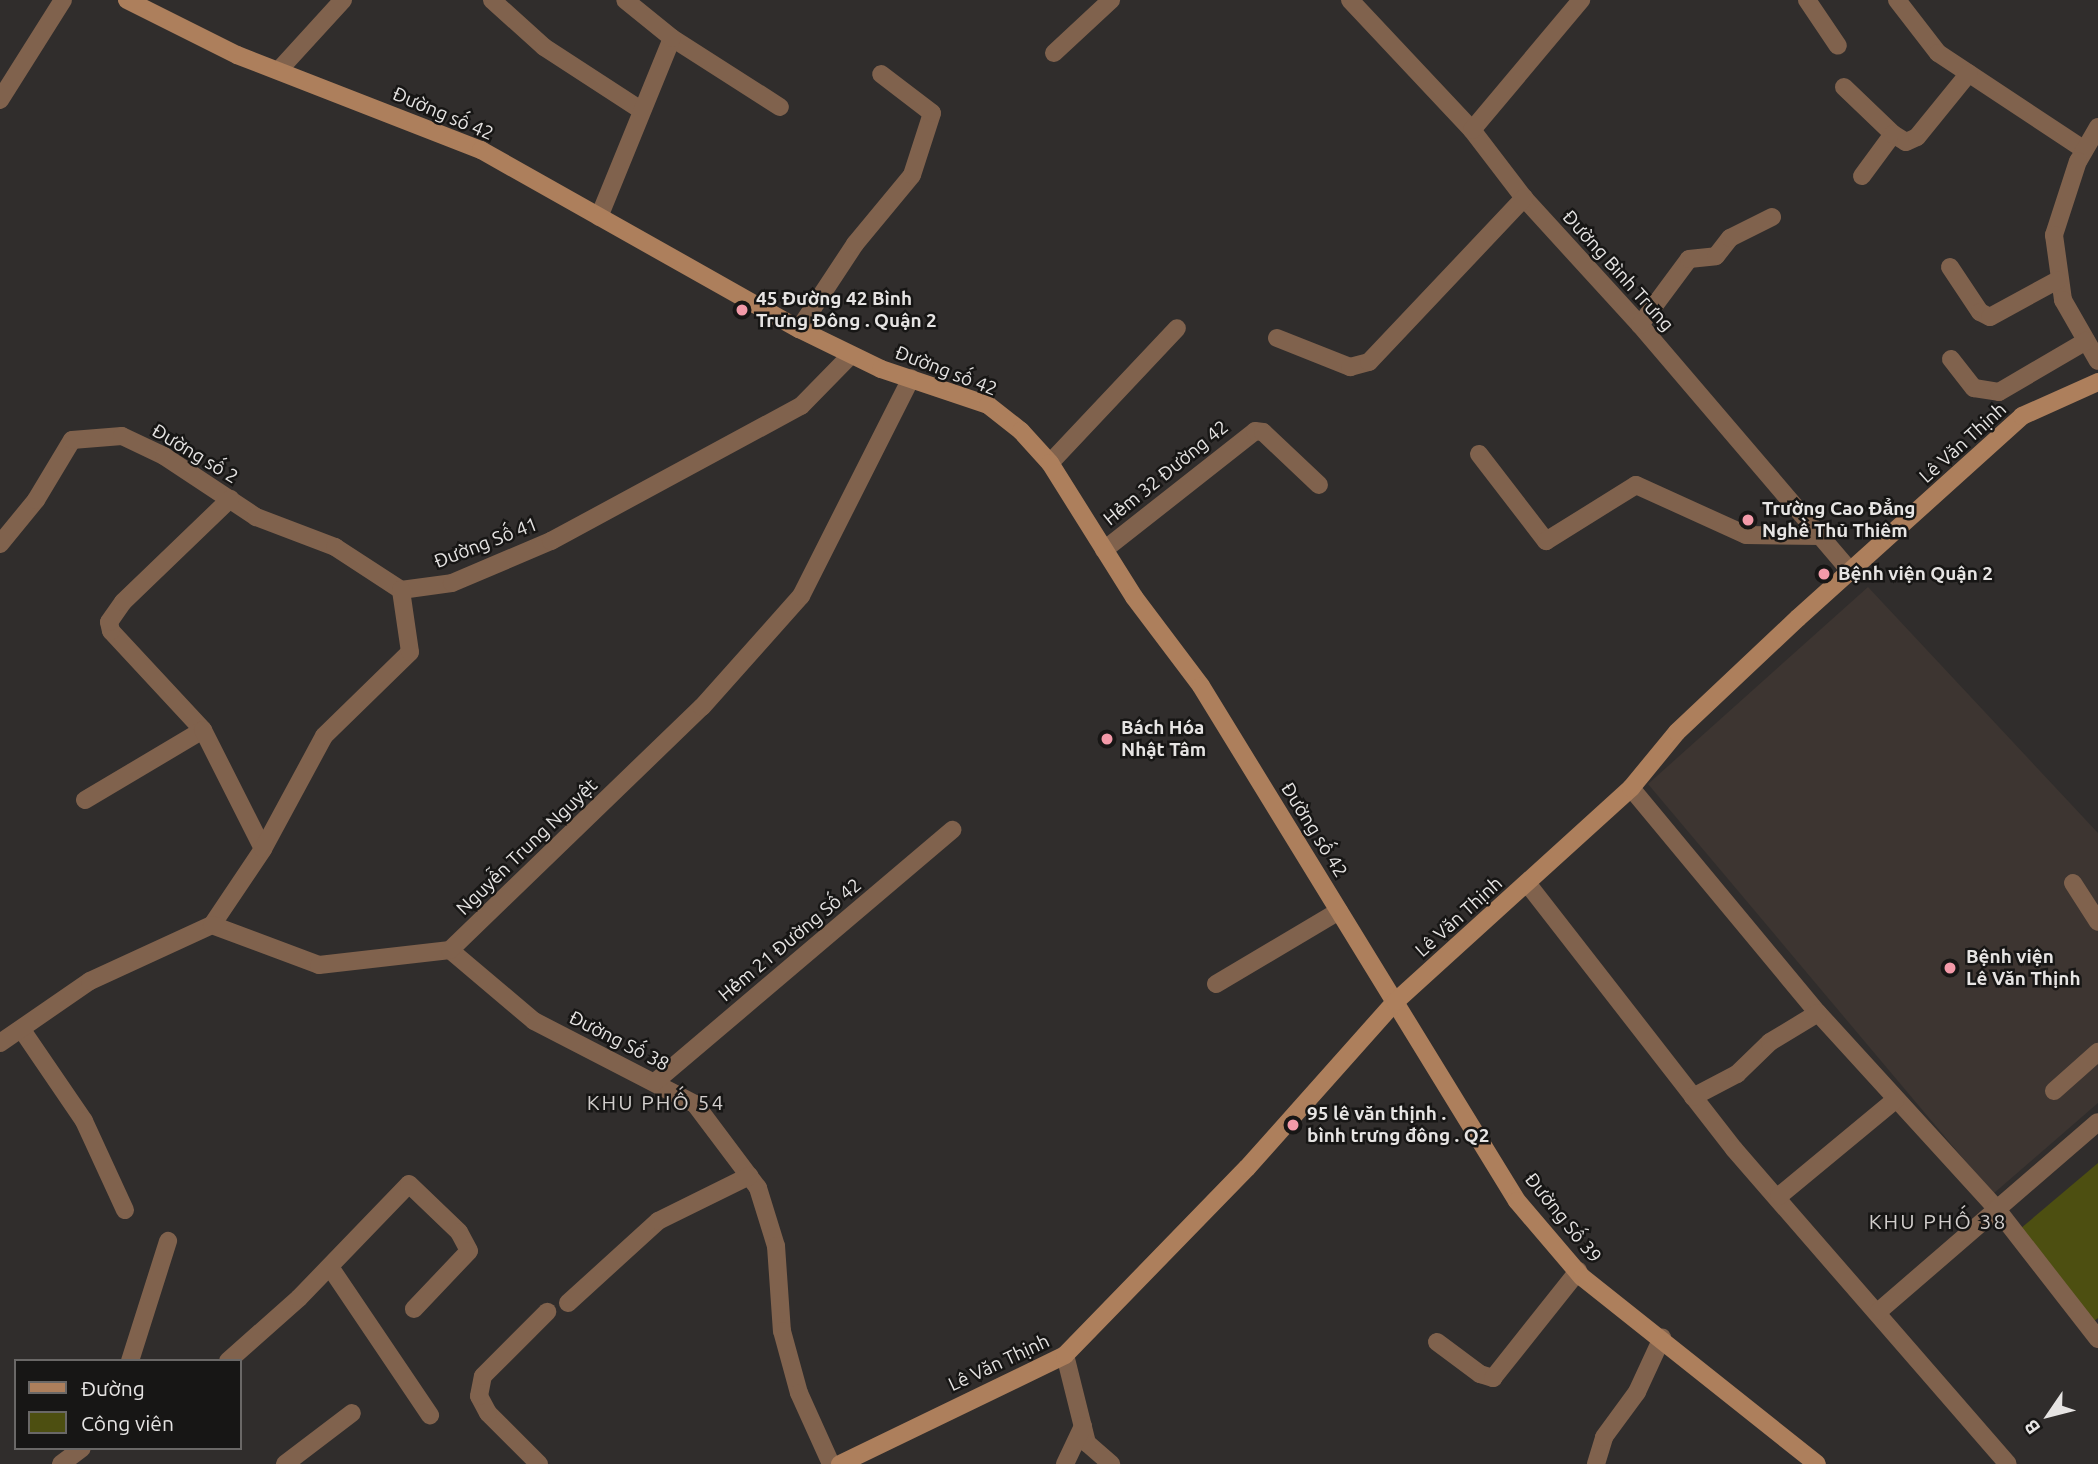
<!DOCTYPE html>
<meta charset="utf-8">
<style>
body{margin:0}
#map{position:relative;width:2098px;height:1464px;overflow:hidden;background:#302d2c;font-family:Ubuntu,sans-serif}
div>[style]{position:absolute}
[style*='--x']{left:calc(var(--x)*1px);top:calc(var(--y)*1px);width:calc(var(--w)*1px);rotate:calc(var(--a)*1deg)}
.built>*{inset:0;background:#3d3531}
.green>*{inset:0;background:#4d4f11}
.street>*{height:18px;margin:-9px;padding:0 9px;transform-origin:9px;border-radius:9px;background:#80624d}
.secondary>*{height:18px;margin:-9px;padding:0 9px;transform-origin:9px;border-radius:9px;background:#ad7f5c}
.dots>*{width:19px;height:19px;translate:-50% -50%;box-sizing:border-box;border:4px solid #171615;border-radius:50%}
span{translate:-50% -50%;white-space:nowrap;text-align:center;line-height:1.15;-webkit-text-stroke:5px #171615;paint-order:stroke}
.street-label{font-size:19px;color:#e6e4e3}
.poi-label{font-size:19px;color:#e6e4e3;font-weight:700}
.left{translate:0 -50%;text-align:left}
.neighbourhood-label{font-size:21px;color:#d2cecc;letter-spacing:2px}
.legend{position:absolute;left:14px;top:1359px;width:228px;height:91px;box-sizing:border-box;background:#171615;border:2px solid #6a6867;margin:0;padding:9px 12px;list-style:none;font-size:21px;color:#e6e4e3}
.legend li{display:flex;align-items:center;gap:14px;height:35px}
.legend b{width:35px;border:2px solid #6a6867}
.north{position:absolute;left:2014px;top:1380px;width:70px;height:70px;-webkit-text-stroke:5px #171615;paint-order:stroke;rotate:235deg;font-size:19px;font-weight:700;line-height:28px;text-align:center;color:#e6e4e3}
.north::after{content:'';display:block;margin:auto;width:24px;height:32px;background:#e6e4e3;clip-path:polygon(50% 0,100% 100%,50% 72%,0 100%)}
</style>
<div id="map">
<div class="built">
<i style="clip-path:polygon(1868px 587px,2098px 833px,2098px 1103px,1993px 1194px,1648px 784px)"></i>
</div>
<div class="green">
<i style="clip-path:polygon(2098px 1163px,2098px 1318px,2094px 1321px,2020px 1229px)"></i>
</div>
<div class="street">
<i style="--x:492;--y:0;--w:70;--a:42.1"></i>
<i style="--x:544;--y:47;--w:116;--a:33"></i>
<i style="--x:1350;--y:0;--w:178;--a:46.8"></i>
<i style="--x:1472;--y:130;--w:86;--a:52.6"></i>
<i style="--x:1524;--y:198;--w:172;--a:47.6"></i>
<i style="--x:1640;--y:325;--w:326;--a:49.5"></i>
<i style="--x:1807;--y:0;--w:55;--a:56"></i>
<i style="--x:1897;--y:0;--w:67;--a:52.3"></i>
<i style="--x:1938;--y:53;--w:174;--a:33.5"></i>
<i style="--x:672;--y:38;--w:128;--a:32.6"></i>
<i style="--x:1054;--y:53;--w:78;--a:-42.9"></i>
<i style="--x:279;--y:70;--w:95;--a:-47.6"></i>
<i style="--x:1844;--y:87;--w:68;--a:43.8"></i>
<i style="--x:0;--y:100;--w:118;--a:-57.8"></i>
<i style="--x:2098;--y:127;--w:39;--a:120"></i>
<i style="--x:2078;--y:161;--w:78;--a:108"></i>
<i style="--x:2054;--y:235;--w:66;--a:82.1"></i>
<i style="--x:2063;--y:300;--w:70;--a:60.2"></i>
<i style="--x:1472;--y:130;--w:170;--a:-50"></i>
<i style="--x:1862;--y:176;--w:52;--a:-53.6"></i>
<i style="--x:1893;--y:134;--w:15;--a:32"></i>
<i style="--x:1906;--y:142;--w:12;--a:-24"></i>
<i style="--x:1917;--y:137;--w:82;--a:-50.9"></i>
<i style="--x:599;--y:217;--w:193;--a:-67.8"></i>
<i style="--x:672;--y:38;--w:60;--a:-141"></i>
<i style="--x:1950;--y:267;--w:54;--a:56.3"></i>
<i style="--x:1980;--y:312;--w:11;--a:27"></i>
<i style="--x:1990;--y:317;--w:77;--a:-28.6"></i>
<i style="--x:1640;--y:325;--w:82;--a:-53.4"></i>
<i style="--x:1689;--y:259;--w:27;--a:-6"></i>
<i style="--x:1716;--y:256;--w:23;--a:-52"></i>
<i style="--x:1730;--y:238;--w:47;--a:-26.6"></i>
<i style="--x:799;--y:329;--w:102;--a:-56.6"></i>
<i style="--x:855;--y:244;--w:89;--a:-50.4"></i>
<i style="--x:912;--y:175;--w:65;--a:-72.1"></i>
<i style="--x:932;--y:113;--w:64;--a:-142.6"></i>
<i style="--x:1277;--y:338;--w:79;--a:21.7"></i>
<i style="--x:1350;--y:367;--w:20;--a:-15"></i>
<i style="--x:1369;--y:362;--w:226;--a:-46.6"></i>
<i style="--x:1951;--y:359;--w:37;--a:52"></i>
<i style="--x:1974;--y:388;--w:25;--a:9"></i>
<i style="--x:1999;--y:392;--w:101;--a:-30.4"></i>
<i style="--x:1479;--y:454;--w:110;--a:52.4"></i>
<i style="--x:1546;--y:541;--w:106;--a:-31.9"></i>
<i style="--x:1636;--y:485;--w:121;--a:24.4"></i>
<i style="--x:1746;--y:535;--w:75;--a:0.8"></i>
<i style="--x:1050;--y:463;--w:185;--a:-46.7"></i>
<i style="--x:0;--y:544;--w:57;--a:-50.7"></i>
<i style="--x:36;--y:500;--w:70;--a:-59"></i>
<i style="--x:72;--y:440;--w:50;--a:-4.6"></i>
<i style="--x:122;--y:436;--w:47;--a:25.5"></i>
<i style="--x:164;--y:456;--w:110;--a:33.5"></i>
<i style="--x:256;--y:517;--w:85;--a:20.8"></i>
<i style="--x:335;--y:547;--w:79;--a:33.1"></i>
<i style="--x:1104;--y:550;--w:192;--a:-38.2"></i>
<i style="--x:1255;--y:431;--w:8;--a:7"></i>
<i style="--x:1263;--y:432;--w:77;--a:43.4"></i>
<i style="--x:401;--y:590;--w:51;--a:-7.8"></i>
<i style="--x:452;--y:583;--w:108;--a:-23"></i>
<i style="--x:551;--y:541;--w:284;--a:-28.4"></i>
<i style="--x:801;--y:406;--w:71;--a:-45.6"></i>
<i style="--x:203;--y:730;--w:135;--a:-132.9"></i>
<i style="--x:111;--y:631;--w:9;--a:-103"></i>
<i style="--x:109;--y:622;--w:24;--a:-55"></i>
<i style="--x:123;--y:602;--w:149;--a:-43.9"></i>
<i style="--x:1631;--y:788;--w:293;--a:50.3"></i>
<i style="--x:1818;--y:1013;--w:264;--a:47.6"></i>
<i style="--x:1996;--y:1208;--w:166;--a:52.1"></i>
<i style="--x:85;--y:800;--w:137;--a:-30.7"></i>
<i style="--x:203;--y:730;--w:133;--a:63.2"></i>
<i style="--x:1527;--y:883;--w:337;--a:52.1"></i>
<i style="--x:1734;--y:1149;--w:417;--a:49"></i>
<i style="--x:2073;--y:883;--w:46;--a:57.3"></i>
<i style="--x:212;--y:925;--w:92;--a:-56.1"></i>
<i style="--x:263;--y:849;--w:128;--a:-61.6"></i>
<i style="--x:324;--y:736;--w:120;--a:-44.3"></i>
<i style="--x:410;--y:652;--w:63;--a:-98.3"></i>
<i style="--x:450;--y:950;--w:110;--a:40.2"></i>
<i style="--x:534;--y:1021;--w:181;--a:27.3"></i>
<i style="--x:695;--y:1104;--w:105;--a:53.1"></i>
<i style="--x:758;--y:1188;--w:61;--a:72.8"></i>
<i style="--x:776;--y:1246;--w:85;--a:86"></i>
<i style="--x:782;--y:1331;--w:64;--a:74.7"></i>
<i style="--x:799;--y:1393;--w:78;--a:65.7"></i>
<i style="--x:1216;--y:984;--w:143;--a:-30.7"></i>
<i style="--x:22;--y:1030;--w:110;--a:55.7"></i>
<i style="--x:84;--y:1121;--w:98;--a:65.3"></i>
<i style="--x:0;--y:1043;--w:109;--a:-34.6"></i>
<i style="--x:90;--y:981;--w:134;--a:-24.7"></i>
<i style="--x:212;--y:925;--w:114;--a:20.5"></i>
<i style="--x:319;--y:965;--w:132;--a:-6.5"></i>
<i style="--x:450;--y:950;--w:350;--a:-44"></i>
<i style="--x:702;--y:707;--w:149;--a:-48.3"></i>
<i style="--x:801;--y:596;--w:244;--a:-63.2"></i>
<i style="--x:655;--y:1082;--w:390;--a:-40.3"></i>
<i style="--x:2054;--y:1091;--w:59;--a:-41.6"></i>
<i style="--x:1693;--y:1097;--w:50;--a:-27.6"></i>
<i style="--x:1737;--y:1074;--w:46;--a:-44.1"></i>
<i style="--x:1770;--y:1042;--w:56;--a:-31.1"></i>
<i style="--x:1779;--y:1196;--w:151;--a:-39.6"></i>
<i style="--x:330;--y:1267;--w:179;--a:56"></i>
<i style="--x:568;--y:1303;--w:122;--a:-42.3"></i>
<i style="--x:658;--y:1221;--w:102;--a:-26.3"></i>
<i style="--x:1879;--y:1311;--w:289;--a:-40.8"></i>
<i style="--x:1437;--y:1342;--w:54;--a:36.7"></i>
<i style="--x:1480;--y:1374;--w:14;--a:17"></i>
<i style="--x:1493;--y:1378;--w:137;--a:-51.5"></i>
<i style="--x:1065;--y:1355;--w:91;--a:76"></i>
<i style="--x:1087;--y:1443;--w:32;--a:41"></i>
<i style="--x:130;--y:1361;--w:126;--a:-72.4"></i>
<i style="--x:228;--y:1361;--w:95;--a:-41.6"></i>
<i style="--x:299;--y:1298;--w:158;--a:-46"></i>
<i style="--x:409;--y:1184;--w:69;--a:43.8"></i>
<i style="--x:459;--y:1232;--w:21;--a:62"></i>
<i style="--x:469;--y:1251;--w:80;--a:133.5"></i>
<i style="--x:61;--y:1464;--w:26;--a:-37"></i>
<i style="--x:285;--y:1464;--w:84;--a:-37.3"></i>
<i style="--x:539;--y:1464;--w:72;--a:-135"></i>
<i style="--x:488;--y:1413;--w:19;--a:-118"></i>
<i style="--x:479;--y:1396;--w:20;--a:-79"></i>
<i style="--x:483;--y:1376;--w:91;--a:-45"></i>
<i style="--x:1065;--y:1464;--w:42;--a:-64.7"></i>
<i style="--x:1596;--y:1464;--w:28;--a:-73"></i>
<i style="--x:1604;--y:1437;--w:56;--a:-53.7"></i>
<i style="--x:1637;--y:1392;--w:60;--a:-65.2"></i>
</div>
<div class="secondary">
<i style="--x:127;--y:0;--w:123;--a:26.6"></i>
<i style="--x:237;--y:55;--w:262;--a:21.3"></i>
<i style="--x:481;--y:150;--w:365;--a:29.4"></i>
<i style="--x:799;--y:329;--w:91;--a:26"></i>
<i style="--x:881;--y:369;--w:113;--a:18.6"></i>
<i style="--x:988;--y:405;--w:42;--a:38.2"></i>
<i style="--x:1021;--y:431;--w:43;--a:47.8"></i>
<i style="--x:1050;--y:463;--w:158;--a:57.9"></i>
<i style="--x:1134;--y:597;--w:111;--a:53"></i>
<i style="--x:1201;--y:686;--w:604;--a:58.47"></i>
<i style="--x:1517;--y:1201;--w:100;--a:49.5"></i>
<i style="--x:1582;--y:1277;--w:300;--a:38.5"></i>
<i style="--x:840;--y:1464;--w:250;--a:-25.8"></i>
<i style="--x:1065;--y:1355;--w:261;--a:-45.8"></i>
<i style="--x:1247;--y:1168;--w:222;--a:-48.3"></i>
<i style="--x:1395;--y:1002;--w:319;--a:-42.2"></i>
<i style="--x:1631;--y:788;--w:72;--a:-50.6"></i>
<i style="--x:1677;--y:732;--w:166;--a:-43.3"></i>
<i style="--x:1798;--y:618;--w:302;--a:-42"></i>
<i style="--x:2022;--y:416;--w:83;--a:-24.1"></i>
</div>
<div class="dots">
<i style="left:742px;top:310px;background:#f39aa9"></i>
<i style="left:1748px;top:520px;background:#f39aa9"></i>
<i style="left:1824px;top:574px;background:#f39aa9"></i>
<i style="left:1107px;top:739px;background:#f39aa9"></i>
<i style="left:1950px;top:968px;background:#f39aa9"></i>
<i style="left:1293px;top:1125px;background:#f39aa9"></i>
</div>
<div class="street-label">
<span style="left:443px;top:114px;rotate:23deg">Đường số 42</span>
<span style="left:1618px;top:271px;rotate:48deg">Đường Bình Trưng</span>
<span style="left:946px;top:371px;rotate:21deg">Đường số 42</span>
<span style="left:1963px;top:443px;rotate:-42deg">Lê Văn Thịnh</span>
<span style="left:195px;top:454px;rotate:31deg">Đường số 2</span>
<span style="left:1166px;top:473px;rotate:-39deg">Hẻm 32 Đường 42</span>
<span style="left:486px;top:543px;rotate:-21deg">Đường Số 41</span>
<span style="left:1314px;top:830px;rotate:58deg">Đường số 42</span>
<span style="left:527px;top:847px;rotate:-44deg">Nguyễn Trung Nguyệt</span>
<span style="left:1459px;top:917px;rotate:-42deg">Lê Văn Thịnh</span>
<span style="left:790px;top:940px;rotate:-40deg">Hẻm 21 Đường Số 42</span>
<span style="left:619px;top:1041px;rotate:27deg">Đường Số 38</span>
<span style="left:1563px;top:1218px;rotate:51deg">Đường Số 39</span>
<span style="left:999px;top:1363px;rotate:-25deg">Lê Văn Thịnh</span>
</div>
<div class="poi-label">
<span class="left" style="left:756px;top:310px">45 Đường 42 Bình<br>Trưng Đông . Quận 2</span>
<span class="left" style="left:1762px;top:520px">Trường Cao Đẳng<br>Nghề Thủ Thiêm</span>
<span class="left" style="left:1838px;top:574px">Bệnh viện Quận 2</span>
<span class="left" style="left:1121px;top:739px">Bách Hóa<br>Nhật Tâm</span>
<span class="left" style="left:1966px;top:968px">Bệnh viện<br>Lê Văn Thịnh</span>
<span class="left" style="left:1307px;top:1125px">95 lê văn thịnh .<br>bình trưng đông . Q2</span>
</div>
<div class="neighbourhood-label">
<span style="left:656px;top:1102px">KHU PHỐ 54</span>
<span style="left:1938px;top:1221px">KHU PHỐ 38</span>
</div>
<ul class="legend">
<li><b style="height:9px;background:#ad7f5c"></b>Đường</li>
<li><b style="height:19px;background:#4d4f11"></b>Công viên</li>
</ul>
<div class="north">B</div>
</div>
